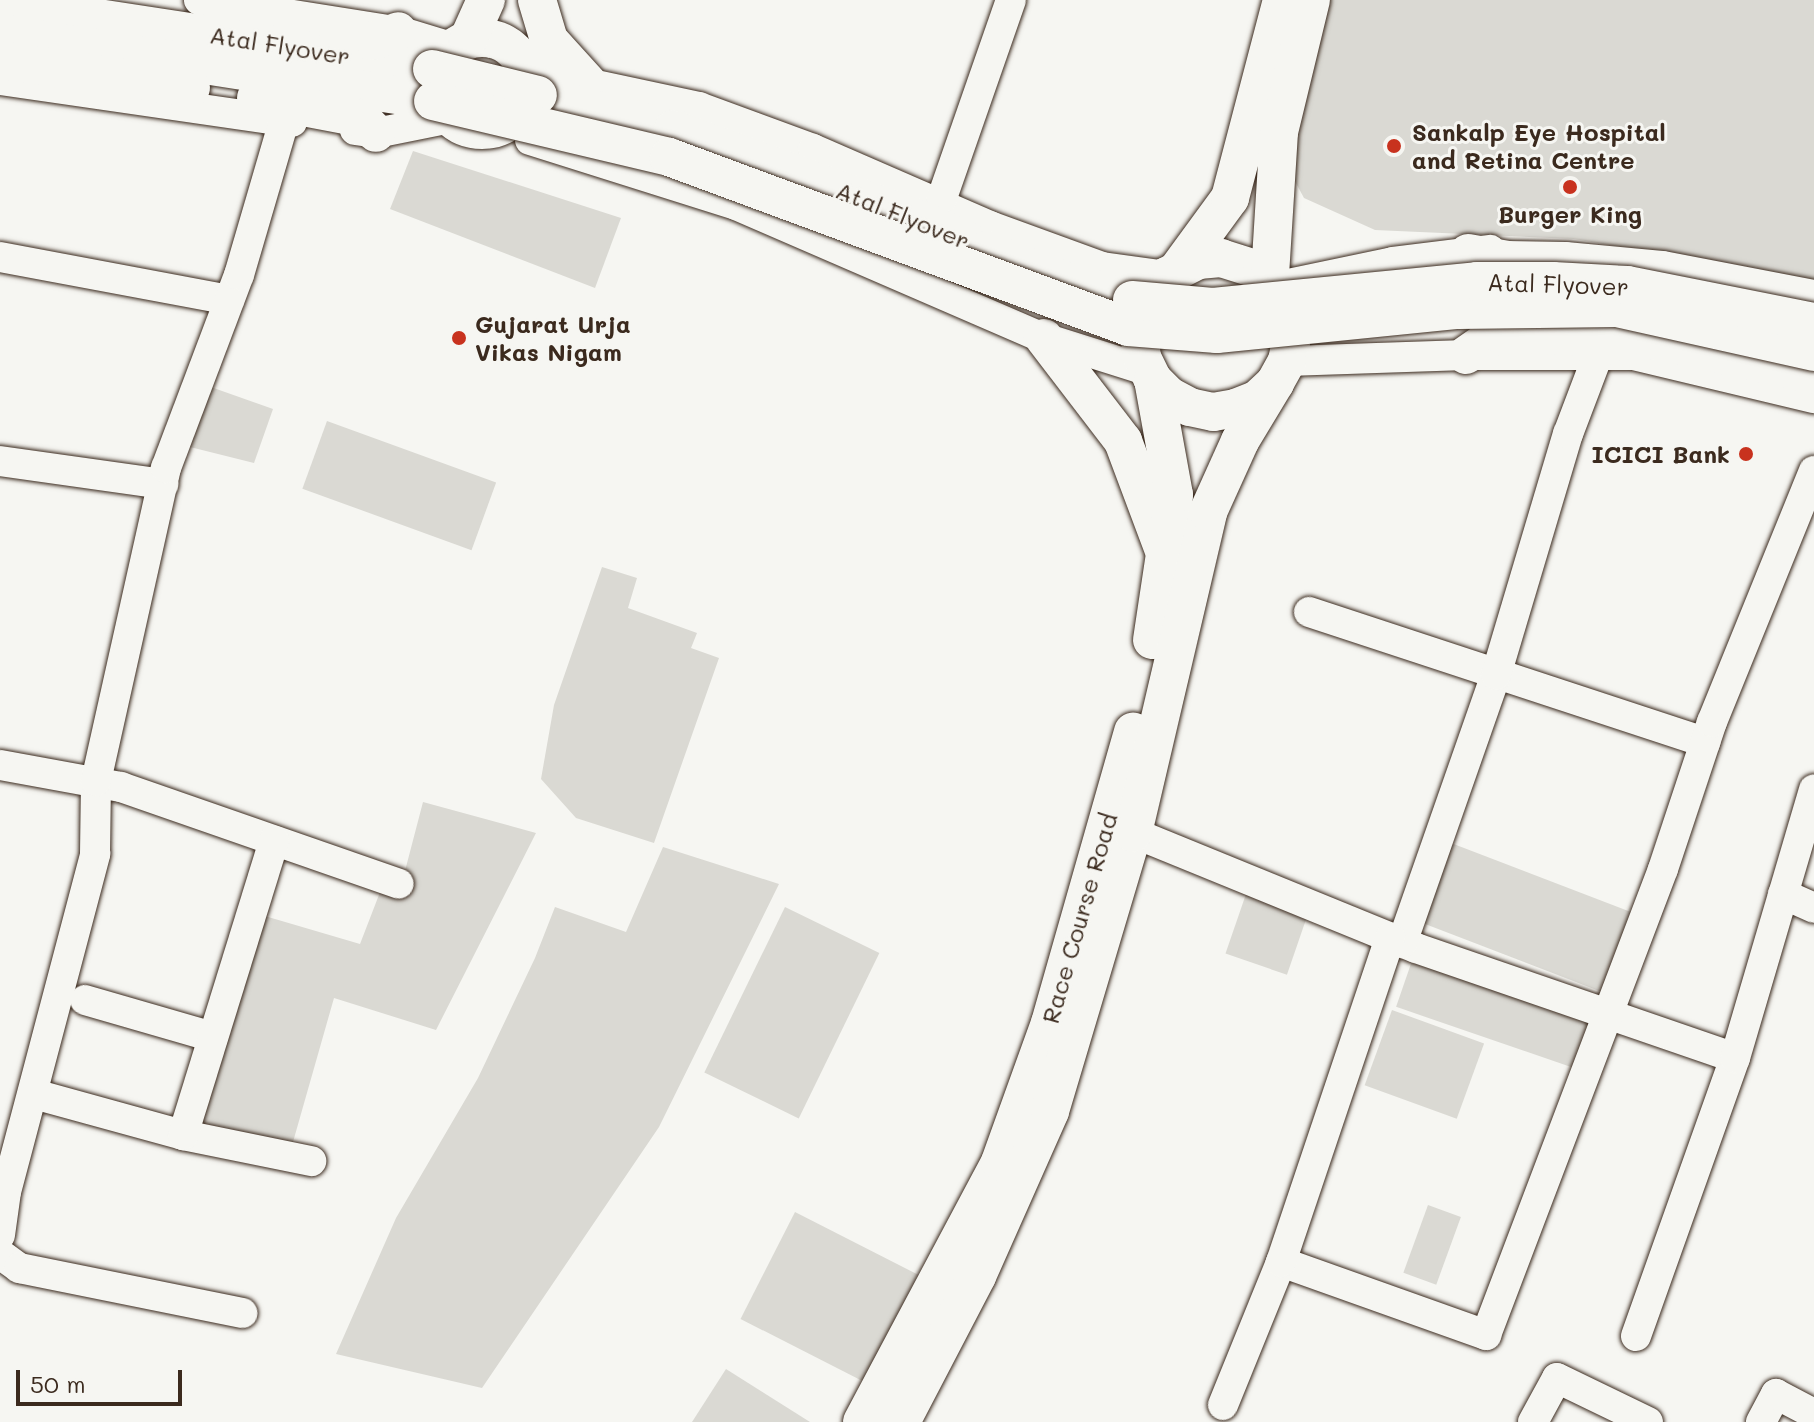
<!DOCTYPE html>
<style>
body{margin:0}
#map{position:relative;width:1814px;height:1422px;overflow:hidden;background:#f6f6f2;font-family:Mali,sans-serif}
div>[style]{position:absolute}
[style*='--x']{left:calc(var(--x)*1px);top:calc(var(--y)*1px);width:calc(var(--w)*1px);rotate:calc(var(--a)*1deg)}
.green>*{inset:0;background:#dad9d3;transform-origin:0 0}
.roads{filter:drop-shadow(0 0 2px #3b2a1e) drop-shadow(0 0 2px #3b2a1e)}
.minor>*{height:30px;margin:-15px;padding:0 15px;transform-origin:15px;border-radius:15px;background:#f6f6f2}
.major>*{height:38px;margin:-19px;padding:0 19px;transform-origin:19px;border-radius:19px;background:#f6f6f2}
.major>.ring{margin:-19px;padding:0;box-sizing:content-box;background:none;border:38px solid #f6f6f2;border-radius:50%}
.bridges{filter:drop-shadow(0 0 2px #3b2a1e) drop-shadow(0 0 2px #3b2a1e)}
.major-bridge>*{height:38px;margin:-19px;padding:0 19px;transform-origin:19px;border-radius:19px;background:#f6f6f2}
.dots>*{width:22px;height:22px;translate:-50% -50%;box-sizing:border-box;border:4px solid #f6f6f2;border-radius:50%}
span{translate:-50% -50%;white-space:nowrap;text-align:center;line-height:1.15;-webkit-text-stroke:6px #f6f6f2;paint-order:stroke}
.street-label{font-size:24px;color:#3b2a1e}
.poi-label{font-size:24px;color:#3b2a1e;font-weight:700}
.left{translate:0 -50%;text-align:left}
.right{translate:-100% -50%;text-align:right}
.scale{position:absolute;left:16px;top:1370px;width:166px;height:36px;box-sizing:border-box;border:4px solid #3b2a1e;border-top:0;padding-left:10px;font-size:24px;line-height:28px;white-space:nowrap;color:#3b2a1e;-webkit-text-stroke:6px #f6f6f2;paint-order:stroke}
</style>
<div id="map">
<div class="green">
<i style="clip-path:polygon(1296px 0,1814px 0,1814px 280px,1574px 239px,1375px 230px,1304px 198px,1263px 122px)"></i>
<i style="clip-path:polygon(413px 151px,621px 218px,595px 288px,390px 209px)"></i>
<i style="clip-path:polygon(208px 386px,273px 409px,254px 463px,182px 445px)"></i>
<i style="left:327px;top:421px;width:180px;height:72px;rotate:20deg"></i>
<i style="clip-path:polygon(602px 567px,637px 578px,628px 608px,697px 633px,691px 648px,719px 658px,654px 843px,576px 818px,541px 779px,554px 705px)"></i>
<i style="clip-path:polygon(423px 802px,536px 833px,436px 1030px,334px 998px,291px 1149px,193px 1129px,258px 914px,360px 944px,382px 887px,400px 890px)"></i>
<i style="left:1451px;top:843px;width:199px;height:85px;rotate:21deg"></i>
<i style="clip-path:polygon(663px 847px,779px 884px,659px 1127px,482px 1388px,336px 1354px,396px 1218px,478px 1078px,535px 958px,555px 907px,626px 932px)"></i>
<i style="left:1246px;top:894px;width:65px;height:63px;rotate:19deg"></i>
<i style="left:785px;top:907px;width:105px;height:184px;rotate:26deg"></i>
<i style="left:1415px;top:952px;width:195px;height:58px;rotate:19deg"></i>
<i style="left:1392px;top:1010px;width:98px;height:80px;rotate:20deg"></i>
<i style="left:1428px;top:1205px;width:35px;height:72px;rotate:20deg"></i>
<i style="left:795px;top:1212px;width:150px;height:120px;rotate:27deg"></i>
<i style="clip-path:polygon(726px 1369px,810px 1422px,692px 1422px)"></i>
</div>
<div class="roads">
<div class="minor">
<i style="--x:199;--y:0;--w:206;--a:9"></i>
<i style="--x:402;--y:32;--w:54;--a:17.1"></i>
<i style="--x:526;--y:70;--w:177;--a:12.1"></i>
<i style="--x:699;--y:107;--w:121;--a:20.2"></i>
<i style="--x:813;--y:149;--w:193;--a:23.5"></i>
<i style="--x:990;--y:226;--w:119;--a:20.1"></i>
<i style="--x:1102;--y:267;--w:66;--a:7.9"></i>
<i style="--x:0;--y:80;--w:295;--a:8.2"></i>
<i style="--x:355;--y:130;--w:21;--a:8"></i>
<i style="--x:376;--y:133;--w:76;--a:-11.3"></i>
<i style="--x:530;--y:140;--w:216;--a:17.5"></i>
<i style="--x:736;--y:205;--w:329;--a:23.4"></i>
<i style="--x:1038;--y:336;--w:116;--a:17.5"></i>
<i style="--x:942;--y:198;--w:210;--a:-70.8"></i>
<i style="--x:0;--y:257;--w:233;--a:10.6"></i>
<i style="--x:1279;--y:286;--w:116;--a:-11.9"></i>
<i style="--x:1393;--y:262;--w:98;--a:-7.1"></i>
<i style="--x:1287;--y:361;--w:179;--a:-1.9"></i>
<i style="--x:1466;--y:355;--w:167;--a:0"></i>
<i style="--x:1633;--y:355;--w:186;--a:13.4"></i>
<i style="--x:0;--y:461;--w:165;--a:8"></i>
<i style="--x:1309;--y:612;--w:417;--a:18.2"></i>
<i style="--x:0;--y:765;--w:123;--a:10.3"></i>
<i style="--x:121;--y:787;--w:294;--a:19.2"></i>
<i style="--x:1112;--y:824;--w:328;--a:22.2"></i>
<i style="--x:1416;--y:948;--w:337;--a:19"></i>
<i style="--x:1783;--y:894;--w:34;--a:24"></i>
<i style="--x:1402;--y:943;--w:284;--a:-70.7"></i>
<i style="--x:1496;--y:675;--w:252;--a:-73.4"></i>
<i style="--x:1568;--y:434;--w:85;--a:-69.2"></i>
<i style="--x:85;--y:1000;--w:133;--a:16.1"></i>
<i style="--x:34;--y:1094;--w:155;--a:15.4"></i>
<i style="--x:183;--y:1135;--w:131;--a:11.5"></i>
<i style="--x:183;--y:1135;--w:308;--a:-72.8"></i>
<i style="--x:0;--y:1235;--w:43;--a:-82.1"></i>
<i style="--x:6;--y:1192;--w:350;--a:-75.2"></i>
<i style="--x:95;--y:854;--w:73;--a:-89.2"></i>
<i style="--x:96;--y:781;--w:321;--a:-77.4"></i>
<i style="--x:166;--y:468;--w:206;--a:-69.3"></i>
<i style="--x:239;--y:275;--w:160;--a:-73.7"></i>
<i style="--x:0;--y:1254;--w:24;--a:36"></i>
<i style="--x:19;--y:1268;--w:228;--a:11.4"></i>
<i style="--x:1281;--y:1262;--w:218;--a:19.6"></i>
<i style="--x:1486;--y:1335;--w:498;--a:-69.2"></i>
<i style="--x:1663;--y:869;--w:155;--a:-71.6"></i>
<i style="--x:1712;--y:722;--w:271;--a:-67.9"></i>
<i style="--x:1636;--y:1336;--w:295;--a:-70.4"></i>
<i style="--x:1735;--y:1058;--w:280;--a:-73.6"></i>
<i style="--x:1223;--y:1405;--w:154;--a:-67.9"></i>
<i style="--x:1281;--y:1262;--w:342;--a:-71.4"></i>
<i style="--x:1533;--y:1422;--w:50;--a:-61.4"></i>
<i style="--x:1557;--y:1378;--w:101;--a:25.8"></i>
<i style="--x:1761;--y:1422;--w:32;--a:-62"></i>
<i style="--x:1776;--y:1394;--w:43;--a:27.8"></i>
</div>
<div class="major">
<i style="--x:537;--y:0;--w:42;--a:73.3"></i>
<i style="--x:549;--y:40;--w:58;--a:47.8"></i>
<i style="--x:0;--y:3;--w:437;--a:8.7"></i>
<i style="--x:0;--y:33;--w:438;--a:8.9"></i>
<i style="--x:338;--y:37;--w:37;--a:6"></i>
<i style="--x:375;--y:41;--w:25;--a:-23"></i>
<i class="ring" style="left:436px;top:38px;width:54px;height:54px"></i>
<i style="--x:468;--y:40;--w:44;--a:-65.8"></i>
<i style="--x:0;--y:60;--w:193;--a:8.3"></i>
<i style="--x:538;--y:95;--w:139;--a:14.1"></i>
<i style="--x:673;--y:129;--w:268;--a:20.1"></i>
<i style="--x:925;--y:221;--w:68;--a:25.4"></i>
<i style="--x:986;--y:250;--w:84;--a:21"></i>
<i style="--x:1064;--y:280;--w:71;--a:16.4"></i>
<i style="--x:256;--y:98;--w:107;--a:10.8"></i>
<i style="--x:361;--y:118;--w:21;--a:45"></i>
<i style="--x:1468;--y:253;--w:39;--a:10"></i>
<i style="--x:1506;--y:260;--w:59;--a:1"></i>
<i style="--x:1565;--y:261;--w:97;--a:5.3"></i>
<i style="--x:1662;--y:270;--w:155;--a:10.8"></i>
<i style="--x:1221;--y:258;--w:43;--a:17.6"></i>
<i style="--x:1262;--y:271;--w:23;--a:41"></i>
<i style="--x:1279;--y:286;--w:53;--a:75.7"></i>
<i style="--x:1292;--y:337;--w:25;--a:102"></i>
<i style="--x:1287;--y:361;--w:25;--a:119"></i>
<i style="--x:1275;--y:383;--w:23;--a:137"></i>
<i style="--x:1258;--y:399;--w:24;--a:158"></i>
<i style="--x:1236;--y:408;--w:23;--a:170"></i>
<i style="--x:1213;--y:412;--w:24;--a:-168"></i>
<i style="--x:1190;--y:407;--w:24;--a:-152"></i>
<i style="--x:1169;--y:396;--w:23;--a:-135"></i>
<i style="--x:1153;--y:380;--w:25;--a:-116"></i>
<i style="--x:1142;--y:357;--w:26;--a:-97"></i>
<i style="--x:1139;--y:331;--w:26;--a:-77"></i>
<i style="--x:1145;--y:306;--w:37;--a:-54"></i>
<i style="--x:1167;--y:276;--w:35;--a:-27"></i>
<i style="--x:1198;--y:260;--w:23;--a:-5"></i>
<i style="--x:1178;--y:269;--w:88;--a:-53.8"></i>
<i style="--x:1230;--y:198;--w:205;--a:-75.3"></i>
<i style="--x:1270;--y:275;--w:143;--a:-86.4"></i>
<i style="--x:1279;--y:132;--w:136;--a:-76.4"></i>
<i style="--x:1044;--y:338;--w:130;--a:52.5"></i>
<i style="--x:1123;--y:441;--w:114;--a:69.5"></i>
<i style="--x:1466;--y:355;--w:38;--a:-35"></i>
<i style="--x:1497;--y:333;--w:90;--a:2.5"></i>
<i style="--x:1587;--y:337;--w:70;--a:3.3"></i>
<i style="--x:1657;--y:341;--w:161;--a:12.2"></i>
<i style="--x:1152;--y:640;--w:147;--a:-81.4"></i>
<i style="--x:1174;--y:495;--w:117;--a:-100.3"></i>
<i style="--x:862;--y:1422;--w:294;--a:-62"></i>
<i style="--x:1000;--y:1162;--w:148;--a:-70.2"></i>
<i style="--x:1050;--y:1023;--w:303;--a:-74.1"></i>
<i style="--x:901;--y:1422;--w:165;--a:-62.5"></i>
<i style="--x:977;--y:1276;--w:180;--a:-66.1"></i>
<i style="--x:1050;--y:1111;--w:290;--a:-73.4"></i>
<i style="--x:1133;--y:833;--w:330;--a:-76.8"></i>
<i style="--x:1208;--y:512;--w:78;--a:-65.7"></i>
<i style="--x:1240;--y:441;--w:68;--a:-58.9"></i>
</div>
</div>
<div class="bridges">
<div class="major-bridge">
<i style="--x:432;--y:69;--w:109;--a:13.8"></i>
<i style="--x:433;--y:101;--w:243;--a:13.3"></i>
<i style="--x:669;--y:157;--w:489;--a:20.3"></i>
<i style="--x:1128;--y:327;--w:89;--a:4.5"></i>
<i style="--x:1217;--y:334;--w:242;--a:-5.7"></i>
<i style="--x:1458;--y:310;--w:159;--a:-0.7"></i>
<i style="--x:1617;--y:308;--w:202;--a:12.6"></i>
<i style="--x:1132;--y:300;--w:81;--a:4.9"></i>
<i style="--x:1213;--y:307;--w:265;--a:-5.6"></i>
<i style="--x:1477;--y:281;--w:76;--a:0"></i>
<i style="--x:1553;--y:281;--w:74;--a:3.1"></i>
<i style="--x:1627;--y:285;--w:191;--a:11.2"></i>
</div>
</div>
<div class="dots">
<i style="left:1394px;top:146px;background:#c8321e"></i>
<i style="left:1570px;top:187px;background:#c8321e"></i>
<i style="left:459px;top:338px;background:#c8321e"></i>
<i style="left:1746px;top:454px;background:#c8321e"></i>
</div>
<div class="street-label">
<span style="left:280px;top:45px;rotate:9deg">Atal Flyover</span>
<span style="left:903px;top:215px;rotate:22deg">Atal Flyover</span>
<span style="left:1558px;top:284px;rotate:2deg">Atal Flyover</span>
<span style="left:1079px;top:918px;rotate:-74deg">Race Course Road</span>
</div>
<div class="poi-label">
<span class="left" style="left:1412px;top:146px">Sankalp Eye Hospital<br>and Retina Centre</span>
<span style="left:1570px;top:214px">Burger King</span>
<span class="left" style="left:475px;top:338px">Gujarat Urja<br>Vikas Nigam</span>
<span class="right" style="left:1730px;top:454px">ICICI Bank</span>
</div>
<div class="scale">50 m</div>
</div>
